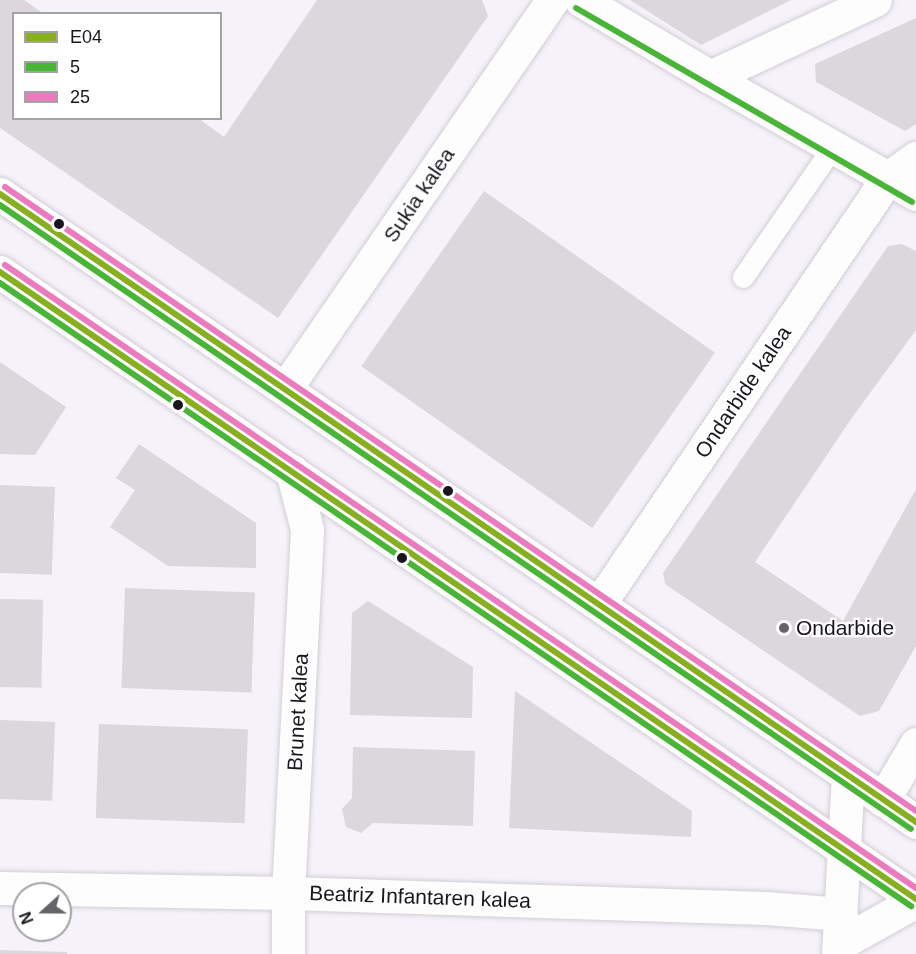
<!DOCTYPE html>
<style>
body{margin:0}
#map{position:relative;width:916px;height:954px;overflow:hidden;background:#f6f2fa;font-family:Helvetica,sans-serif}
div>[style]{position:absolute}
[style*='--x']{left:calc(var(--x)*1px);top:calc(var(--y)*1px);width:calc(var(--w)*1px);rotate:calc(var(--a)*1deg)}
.building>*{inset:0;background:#dcd6dd;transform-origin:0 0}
.roads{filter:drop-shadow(0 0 2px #d1ced5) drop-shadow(0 0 2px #d1ced5)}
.service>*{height:21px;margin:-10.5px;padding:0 10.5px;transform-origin:10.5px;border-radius:10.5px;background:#fefdfe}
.minor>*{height:33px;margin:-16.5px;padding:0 16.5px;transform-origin:16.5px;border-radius:16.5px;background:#fefdfe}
.tertiary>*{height:33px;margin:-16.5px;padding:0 16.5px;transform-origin:16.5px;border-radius:16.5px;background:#fefdfe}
.secondary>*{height:33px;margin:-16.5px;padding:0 16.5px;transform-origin:16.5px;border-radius:16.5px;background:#fefdfe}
.bus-1>*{height:6px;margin:-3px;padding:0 3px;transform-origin:3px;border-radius:3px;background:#87af1f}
.bus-2>*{height:6px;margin:-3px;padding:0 3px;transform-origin:3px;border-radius:3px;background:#49b537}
.bus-3>*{height:6px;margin:-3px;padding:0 3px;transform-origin:3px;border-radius:3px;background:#eb7bbe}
.dots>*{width:16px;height:16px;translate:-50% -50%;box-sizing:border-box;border:3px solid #fff;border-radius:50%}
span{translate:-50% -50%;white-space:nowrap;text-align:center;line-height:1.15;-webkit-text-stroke:4.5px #fff;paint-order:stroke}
.street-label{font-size:21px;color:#19161d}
.poi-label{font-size:21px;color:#19161d}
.left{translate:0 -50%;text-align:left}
.legend{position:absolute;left:12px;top:12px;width:210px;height:108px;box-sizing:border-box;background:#fff;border:2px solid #a3a2a5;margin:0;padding:8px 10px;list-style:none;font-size:18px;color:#19161d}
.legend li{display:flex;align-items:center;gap:12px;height:30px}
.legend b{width:30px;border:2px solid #a3a2a5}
.north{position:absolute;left:12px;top:882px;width:60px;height:60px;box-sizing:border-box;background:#fff;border:2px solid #a3a2a5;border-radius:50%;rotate:249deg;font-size:16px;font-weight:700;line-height:24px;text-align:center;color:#19161d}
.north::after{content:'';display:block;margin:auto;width:21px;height:27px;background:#66636a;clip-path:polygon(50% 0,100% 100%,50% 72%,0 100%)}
</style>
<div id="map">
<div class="building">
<i style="clip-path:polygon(0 0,24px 0,44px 14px,14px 14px,14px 118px,198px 118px,224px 137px,317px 0,482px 0,488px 16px,278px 318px,0 128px)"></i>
<i style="clip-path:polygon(630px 0,791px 0,701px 45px)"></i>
<i style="clip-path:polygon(916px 18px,916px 124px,905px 131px,816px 82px,815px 64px)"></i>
<i style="left:484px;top:191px;width:282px;height:214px;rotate:35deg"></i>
<i style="clip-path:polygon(902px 244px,916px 251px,916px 330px,851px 419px,755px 562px,843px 621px,916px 489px,916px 646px,879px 711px,860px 716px,665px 584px,663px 573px,888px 246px)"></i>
<i style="clip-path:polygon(0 362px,66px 407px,35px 455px,0 454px)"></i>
<i style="clip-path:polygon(139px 444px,256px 523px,256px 568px,168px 566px,110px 527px,135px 490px,116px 478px)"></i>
<i style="left:0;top:485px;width:55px;height:88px;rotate:2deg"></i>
<i style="left:125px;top:588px;width:130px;height:100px;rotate:2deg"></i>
<i style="left:0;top:599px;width:43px;height:88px;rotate:1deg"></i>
<i style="clip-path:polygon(368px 601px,473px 667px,472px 718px,350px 715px,352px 613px)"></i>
<i style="clip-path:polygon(515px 691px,692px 811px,691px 837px,509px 828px)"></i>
<i style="left:0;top:720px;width:55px;height:79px;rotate:2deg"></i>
<i style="left:99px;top:724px;width:149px;height:94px;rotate:2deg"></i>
<i style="clip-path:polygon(353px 747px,475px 751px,473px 826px,373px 823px,361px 833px,346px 827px,342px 809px,352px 798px)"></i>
<i style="clip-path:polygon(0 950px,67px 952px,67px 954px,0 954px)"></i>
</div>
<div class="roads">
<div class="service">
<i style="--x:743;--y:277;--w:157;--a:-55.4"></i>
</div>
<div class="minor">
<i style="--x:581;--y:0;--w:150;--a:30.8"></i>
<i style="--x:710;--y:77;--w:237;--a:29.6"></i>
<i style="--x:710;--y:77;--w:182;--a:-25"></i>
<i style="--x:285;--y:389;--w:472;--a:-55.5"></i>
<i style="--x:599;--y:604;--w:513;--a:-55.88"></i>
<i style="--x:887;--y:179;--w:36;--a:-36"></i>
<i style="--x:883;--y:800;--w:65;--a:-59.5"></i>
<i style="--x:0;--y:888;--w:288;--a:1"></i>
<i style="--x:288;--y:893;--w:478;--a:1.8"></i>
<i style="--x:766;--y:908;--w:75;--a:4.6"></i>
<i style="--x:288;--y:954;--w:61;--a:-90"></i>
<i style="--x:288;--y:893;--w:364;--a:-87"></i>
<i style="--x:307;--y:529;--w:60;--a:-104.5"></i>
</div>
<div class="tertiary">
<i style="--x:839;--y:944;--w:88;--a:-29.2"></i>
<i style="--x:838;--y:954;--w:179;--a:-86.8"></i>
</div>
<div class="secondary">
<i style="--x:0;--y:194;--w:1111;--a:34.43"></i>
<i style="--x:0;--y:272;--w:1110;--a:34.39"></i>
</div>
</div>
<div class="bus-1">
<i style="--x:0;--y:194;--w:1111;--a:34.43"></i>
<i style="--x:0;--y:272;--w:1110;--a:34.39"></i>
</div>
<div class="bus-2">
<i style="--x:576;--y:8;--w:388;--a:30"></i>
<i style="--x:0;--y:205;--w:1104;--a:34.41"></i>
<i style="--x:0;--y:283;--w:1104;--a:34.37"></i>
</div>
<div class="bus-3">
<i style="--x:5;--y:187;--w:1104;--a:34.41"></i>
<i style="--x:5;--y:265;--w:1104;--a:34.37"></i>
</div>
<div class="dots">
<i style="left:59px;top:224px;background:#19161d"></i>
<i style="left:178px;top:405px;background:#19161d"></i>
<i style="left:448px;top:491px;background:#19161d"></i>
<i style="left:402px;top:558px;background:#19161d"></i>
<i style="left:784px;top:628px;background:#66636a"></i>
</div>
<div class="street-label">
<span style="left:419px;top:195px;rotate:-56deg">Sukia kalea</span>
<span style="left:743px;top:392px;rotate:-56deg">Ondarbide kalea</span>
<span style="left:298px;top:712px;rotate:-87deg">Brunet kalea</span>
<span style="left:420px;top:897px;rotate:2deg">Beatriz Infantaren kalea</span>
</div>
<div class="poi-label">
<span class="left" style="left:796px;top:628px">Ondarbide</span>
</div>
<ul class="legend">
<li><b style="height:8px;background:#87af1f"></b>E04</li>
<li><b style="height:8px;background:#49b537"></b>5</li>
<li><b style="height:8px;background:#eb7bbe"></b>25</li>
</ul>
<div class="north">N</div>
</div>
